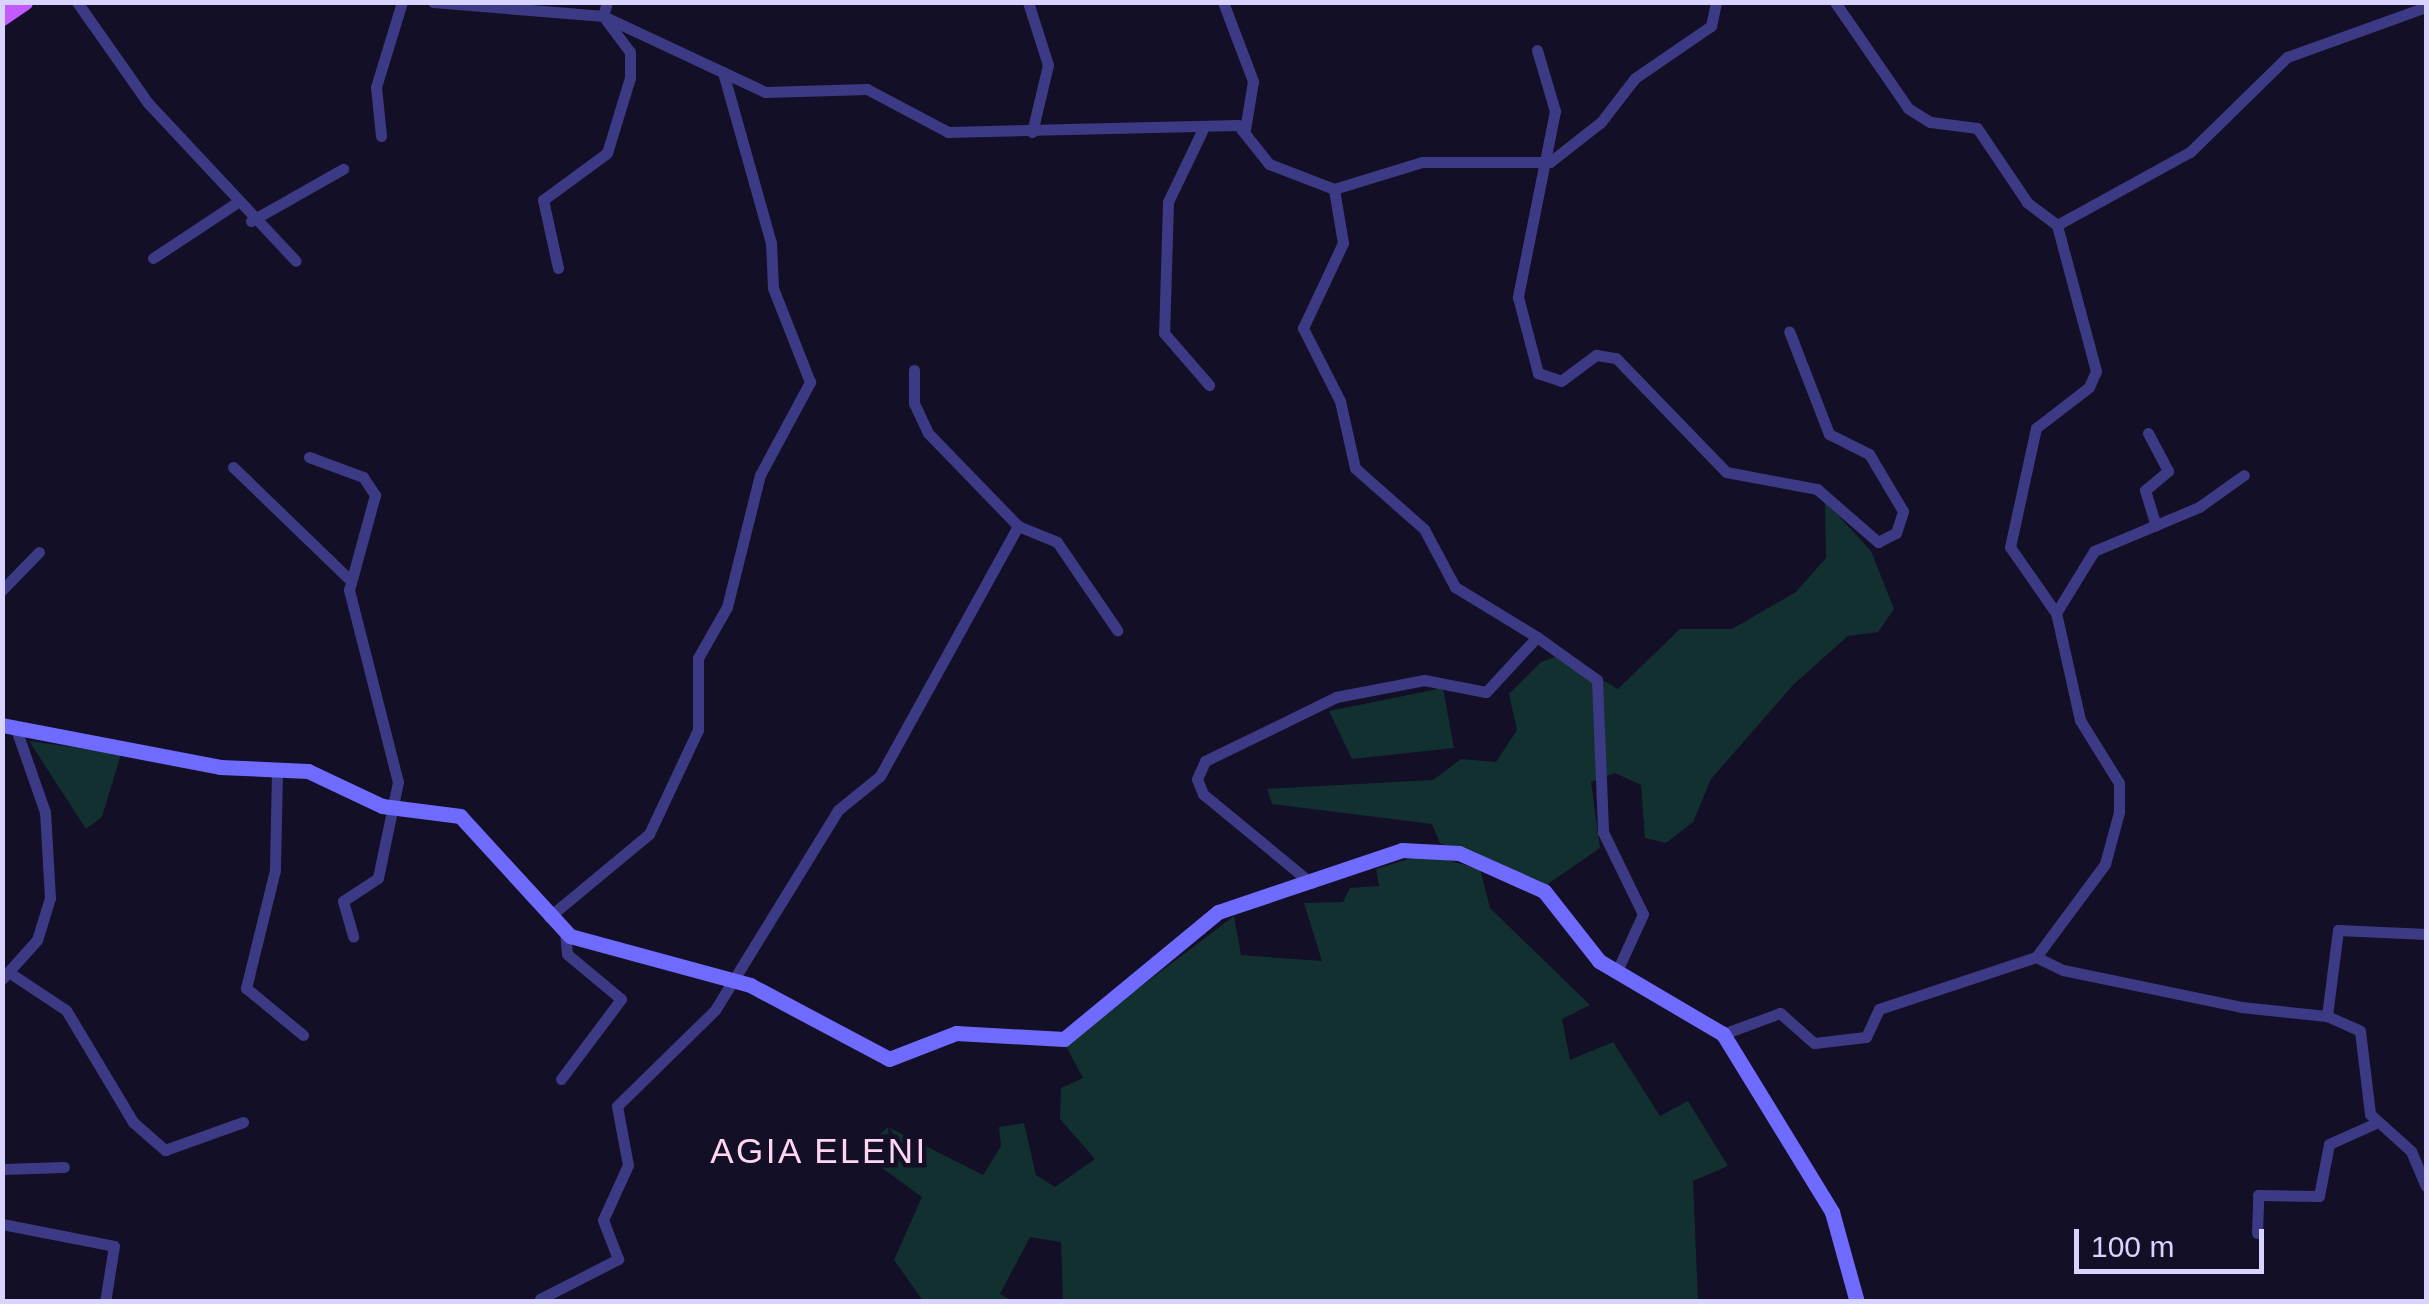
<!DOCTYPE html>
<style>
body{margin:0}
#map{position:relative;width:2429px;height:1304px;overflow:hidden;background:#130f26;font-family:Helvetica,sans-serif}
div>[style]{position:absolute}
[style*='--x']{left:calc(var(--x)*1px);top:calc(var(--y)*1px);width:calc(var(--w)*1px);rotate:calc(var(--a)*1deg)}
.green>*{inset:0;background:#12302f}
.street>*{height:11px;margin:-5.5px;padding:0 5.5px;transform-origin:5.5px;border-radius:5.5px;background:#3d3a85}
.secondary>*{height:15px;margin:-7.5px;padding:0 7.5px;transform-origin:7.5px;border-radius:7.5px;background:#6f6bff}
.primary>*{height:18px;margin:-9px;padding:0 9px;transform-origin:9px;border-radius:9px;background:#c25bff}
span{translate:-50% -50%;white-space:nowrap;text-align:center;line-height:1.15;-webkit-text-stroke:9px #130f26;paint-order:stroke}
.quarter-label{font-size:35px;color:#ffd6f0;letter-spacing:2.5px}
.frame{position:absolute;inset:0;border:5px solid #d9d4ff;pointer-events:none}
.scale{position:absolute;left:2074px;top:1229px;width:190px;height:45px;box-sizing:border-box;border:5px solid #d9d4ff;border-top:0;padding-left:12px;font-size:30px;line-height:35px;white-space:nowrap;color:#d9d4ff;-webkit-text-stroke:8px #130f26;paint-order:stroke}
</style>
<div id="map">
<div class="green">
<i style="clip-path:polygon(1825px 501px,1871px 551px,1894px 609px,1878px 632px,1848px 636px,1794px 684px,1711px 779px,1693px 822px,1666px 843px,1645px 838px,1641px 785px,1615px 773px,1591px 782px,1600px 848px,1545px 886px,1440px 843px,1432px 824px,1272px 804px,1267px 789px,1433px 780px,1461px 759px,1496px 762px,1517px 730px,1509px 694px,1541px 662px,1560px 655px,1618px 689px,1680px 629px,1732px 629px,1796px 592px,1826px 558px)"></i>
<i style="clip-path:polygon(1443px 688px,1454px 748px,1352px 759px,1329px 711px)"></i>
<i style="clip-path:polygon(29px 741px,121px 754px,102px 817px,86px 829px)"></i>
<i style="clip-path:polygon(1425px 854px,1480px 869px,1490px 908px,1590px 1005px,1562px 1019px,1570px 1060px,1613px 1042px,1660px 1116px,1688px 1101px,1728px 1166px,1693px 1181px,1698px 1301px,1063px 1301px,1061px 1242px,1030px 1237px,1000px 1294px,1012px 1301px,924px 1302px,894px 1260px,922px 1197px,860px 1152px,879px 1135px,888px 1127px,983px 1175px,1001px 1146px,999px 1127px,1024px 1123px,1036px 1175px,1055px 1187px,1095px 1159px,1060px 1119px,1061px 1088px,1083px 1078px,1065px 1044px,1234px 916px,1241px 955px,1322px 961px,1304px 903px,1343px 902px,1350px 888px,1379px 886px,1376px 869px)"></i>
</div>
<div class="street">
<i style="--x:77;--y:2;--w:123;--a:54.9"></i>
<i style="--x:148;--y:103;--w:216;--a:46.9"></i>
<i style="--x:433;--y:2;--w:171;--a:4.7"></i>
<i style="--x:603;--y:16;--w:179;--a:25.1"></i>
<i style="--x:765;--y:92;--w:102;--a:-1.7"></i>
<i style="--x:867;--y:89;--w:92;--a:28"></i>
<i style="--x:948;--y:132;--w:290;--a:-1.4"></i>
<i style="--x:1238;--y:125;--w:50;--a:51.5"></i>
<i style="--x:1269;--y:164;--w:70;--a:21"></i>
<i style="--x:1334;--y:189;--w:92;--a:-17.1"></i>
<i style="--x:1422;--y:162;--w:128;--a:0"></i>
<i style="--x:1550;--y:162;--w:65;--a:-38.1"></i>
<i style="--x:1601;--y:122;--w:56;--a:-52.3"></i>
<i style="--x:1635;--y:78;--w:92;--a:-34.4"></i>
<i style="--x:1711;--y:26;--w:25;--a:-78"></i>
<i style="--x:1028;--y:2;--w:66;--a:72.4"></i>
<i style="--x:1048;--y:65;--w:69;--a:103.4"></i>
<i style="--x:1223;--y:2;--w:85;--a:69.2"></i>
<i style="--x:1253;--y:81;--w:50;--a:99.3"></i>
<i style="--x:1537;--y:50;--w:64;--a:73.6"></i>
<i style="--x:1555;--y:111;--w:190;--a:101.3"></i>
<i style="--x:1518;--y:297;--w:79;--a:75.3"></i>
<i style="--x:1538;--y:373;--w:24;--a:19"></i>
<i style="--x:1561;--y:381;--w:44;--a:-36.6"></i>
<i style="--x:1596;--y:355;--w:20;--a:9"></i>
<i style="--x:1616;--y:358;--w:158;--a:46"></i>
<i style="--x:1726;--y:472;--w:93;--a:10.6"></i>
<i style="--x:1817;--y:489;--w:81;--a:41"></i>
<i style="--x:1878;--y:542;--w:20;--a:-27"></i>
<i style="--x:1896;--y:533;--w:23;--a:-72"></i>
<i style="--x:1903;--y:511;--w:66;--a:-120.8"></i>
<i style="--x:1869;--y:454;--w:45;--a:-153.4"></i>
<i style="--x:1829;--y:434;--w:110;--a:-111.2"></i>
<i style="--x:1202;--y:131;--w:79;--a:115.6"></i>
<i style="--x:1168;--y:202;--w:131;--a:91.7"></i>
<i style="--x:1164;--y:333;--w:69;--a:49.1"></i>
<i style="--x:381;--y:136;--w:49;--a:-95.8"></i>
<i style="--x:376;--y:87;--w:89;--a:-73"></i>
<i style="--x:251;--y:221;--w:106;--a:-29.5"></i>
<i style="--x:2057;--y:225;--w:152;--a:-28.8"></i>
<i style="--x:2190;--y:152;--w:136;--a:-44.4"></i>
<i style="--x:2287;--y:57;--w:148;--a:-19.8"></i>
<i style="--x:153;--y:258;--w:100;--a:-33.5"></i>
<i style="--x:558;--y:268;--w:70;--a:-102.4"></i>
<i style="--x:543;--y:200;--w:79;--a:-36.3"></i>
<i style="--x:607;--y:153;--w:78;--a:-73"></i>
<i style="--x:630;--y:78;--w:26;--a:-90"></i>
<i style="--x:630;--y:52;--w:45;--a:-126.9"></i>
<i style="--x:603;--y:16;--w:15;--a:-74"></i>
<i style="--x:914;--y:370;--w:33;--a:90"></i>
<i style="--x:914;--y:403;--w:33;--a:65"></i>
<i style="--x:928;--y:433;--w:129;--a:45.9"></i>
<i style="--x:2148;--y:433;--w:43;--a:62.2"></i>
<i style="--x:2168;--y:471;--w:30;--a:140"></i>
<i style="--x:2145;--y:490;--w:37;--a:73"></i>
<i style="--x:309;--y:457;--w:58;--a:20.3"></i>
<i style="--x:363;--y:477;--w:22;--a:56"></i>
<i style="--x:375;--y:495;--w:98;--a:105.3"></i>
<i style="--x:349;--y:590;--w:198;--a:75.7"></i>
<i style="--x:398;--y:782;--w:98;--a:101.8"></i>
<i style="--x:378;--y:878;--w:42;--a:146.7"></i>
<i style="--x:343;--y:901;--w:37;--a:74"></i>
<i style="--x:233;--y:467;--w:160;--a:44"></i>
<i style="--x:2;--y:590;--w:53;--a:-45.8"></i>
<i style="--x:2056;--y:613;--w:73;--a:-58.5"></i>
<i style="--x:2094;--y:551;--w:114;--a:-22.7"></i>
<i style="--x:2199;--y:507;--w:55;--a:-35.4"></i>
<i style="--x:1537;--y:637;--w:74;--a:35.6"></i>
<i style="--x:1597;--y:680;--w:152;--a:87.7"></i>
<i style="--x:1603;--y:832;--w:91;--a:64"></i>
<i style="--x:1643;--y:914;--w:63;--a:114.5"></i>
<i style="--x:277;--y:771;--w:99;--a:91.2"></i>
<i style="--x:275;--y:870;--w:122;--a:103.8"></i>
<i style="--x:246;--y:988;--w:74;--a:39.5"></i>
<i style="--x:1311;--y:883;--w:140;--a:-140.5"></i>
<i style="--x:1203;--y:794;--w:16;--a:-112"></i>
<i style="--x:1197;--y:779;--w:20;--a:-66"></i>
<i style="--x:1205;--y:761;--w:146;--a:-26"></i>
<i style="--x:1336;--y:697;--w:90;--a:-10.9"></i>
<i style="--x:1424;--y:680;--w:63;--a:11"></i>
<i style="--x:1486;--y:692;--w:75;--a:-47.2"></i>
<i style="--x:1537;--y:637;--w:96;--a:-148.6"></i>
<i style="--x:1455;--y:587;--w:66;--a:-118.1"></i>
<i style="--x:1424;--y:529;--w:92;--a:-138.5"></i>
<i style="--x:1355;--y:468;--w:69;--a:-102.6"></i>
<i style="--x:1340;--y:401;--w:82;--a:-116.9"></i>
<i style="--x:1303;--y:328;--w:94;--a:-64.8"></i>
<i style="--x:1343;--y:243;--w:55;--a:-99.5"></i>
<i style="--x:549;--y:917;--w:130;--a:-39.7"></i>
<i style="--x:649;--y:834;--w:115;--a:-64.8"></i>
<i style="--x:698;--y:730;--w:72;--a:-90"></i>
<i style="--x:698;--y:658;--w:59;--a:-60.4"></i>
<i style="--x:727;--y:607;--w:136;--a:-76"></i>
<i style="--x:760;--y:475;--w:106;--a:-61.7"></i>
<i style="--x:810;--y:382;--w:101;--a:-111.5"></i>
<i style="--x:773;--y:288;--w:45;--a:-92.5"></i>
<i style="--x:771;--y:243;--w:178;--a:-105.7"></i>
<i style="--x:2426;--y:934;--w:88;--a:-177.4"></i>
<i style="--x:2338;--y:930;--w:87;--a:97.3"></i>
<i style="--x:2327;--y:1016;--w:36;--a:24"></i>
<i style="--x:2360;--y:1031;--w:84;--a:83.1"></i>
<i style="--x:2370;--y:1114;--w:55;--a:42.1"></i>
<i style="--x:2411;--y:1151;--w:38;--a:67"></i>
<i style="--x:2036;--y:957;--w:30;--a:26"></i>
<i style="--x:2063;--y:970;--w:182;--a:11.7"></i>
<i style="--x:2241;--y:1007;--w:86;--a:6"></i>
<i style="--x:10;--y:973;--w:67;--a:33.5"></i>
<i style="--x:66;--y:1010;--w:131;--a:59.1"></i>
<i style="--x:133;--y:1122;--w:43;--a:41.2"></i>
<i style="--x:165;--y:1150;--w:83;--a:-19.7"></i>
<i style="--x:2;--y:979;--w:52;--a:-48.1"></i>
<i style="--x:37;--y:940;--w:44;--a:-72.8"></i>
<i style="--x:50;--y:898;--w:86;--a:-93.3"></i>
<i style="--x:45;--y:812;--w:85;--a:-109.3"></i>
<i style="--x:1723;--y:1034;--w:61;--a:-20.2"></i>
<i style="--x:1780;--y:1013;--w:45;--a:41.4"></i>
<i style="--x:1814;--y:1043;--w:52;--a:-6.6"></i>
<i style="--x:1866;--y:1037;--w:31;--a:-65"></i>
<i style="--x:1879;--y:1009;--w:165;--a:-18.3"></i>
<i style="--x:2036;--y:957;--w:116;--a:-53.4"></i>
<i style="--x:2105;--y:864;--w:54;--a:-74.9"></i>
<i style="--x:2119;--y:812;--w:29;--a:-90"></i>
<i style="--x:2119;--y:783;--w:74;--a:-121.8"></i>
<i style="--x:2080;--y:720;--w:110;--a:-102.6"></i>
<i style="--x:2056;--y:613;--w:80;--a:-124.9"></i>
<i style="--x:2010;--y:547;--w:122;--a:-77.7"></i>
<i style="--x:2036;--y:428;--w:67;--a:-37.7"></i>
<i style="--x:2089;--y:387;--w:17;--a:-66"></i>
<i style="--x:2096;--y:371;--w:151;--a:-105"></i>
<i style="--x:2057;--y:225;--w:38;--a:-143"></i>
<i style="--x:2027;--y:202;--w:89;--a:-124"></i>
<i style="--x:1977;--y:128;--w:47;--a:-172.7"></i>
<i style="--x:1930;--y:122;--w:26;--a:-148"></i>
<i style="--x:1908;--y:108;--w:129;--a:-124.6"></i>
<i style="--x:561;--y:1079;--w:100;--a:-53.1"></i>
<i style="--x:621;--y:999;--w:70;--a:-140.2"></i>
<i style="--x:567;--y:954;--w:21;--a:-95"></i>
<i style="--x:2;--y:1169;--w:62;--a:-1.8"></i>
<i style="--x:2;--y:1224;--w:114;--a:11.1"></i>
<i style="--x:114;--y:1246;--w:57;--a:99.1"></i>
<i style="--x:2257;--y:1233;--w:38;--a:-88"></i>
<i style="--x:2258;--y:1195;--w:61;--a:0.9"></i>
<i style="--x:2319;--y:1196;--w:53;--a:-79.1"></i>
<i style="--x:2329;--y:1144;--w:49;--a:-24"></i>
<i style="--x:540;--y:1299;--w:88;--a:-27.1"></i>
<i style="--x:618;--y:1259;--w:42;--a:-111"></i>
<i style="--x:603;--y:1220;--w:60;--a:-65.6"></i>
<i style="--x:628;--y:1165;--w:60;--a:-100.6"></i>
<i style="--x:617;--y:1106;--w:137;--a:-44.4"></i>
<i style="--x:715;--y:1010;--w:235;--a:-58.4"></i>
<i style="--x:838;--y:810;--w:54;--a:-39"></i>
<i style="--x:880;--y:776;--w:286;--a:-61.1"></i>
<i style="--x:1018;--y:526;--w:42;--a:22.3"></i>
<i style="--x:1057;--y:542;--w:107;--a:55.7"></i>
</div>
<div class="secondary">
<i style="--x:2;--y:725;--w:222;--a:10.9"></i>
<i style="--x:220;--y:767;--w:88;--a:2.6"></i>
<i style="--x:308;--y:771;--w:82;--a:25.3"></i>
<i style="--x:382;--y:806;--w:79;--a:7.3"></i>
<i style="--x:460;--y:816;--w:163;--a:47.5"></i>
<i style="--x:570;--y:936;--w:187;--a:15.2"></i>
<i style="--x:750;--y:985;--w:157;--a:28"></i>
<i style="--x:889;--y:1059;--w:72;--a:-21.2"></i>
<i style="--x:956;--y:1033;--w:108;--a:3.2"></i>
<i style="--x:1064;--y:1039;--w:200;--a:-39.5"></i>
<i style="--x:1218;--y:912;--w:194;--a:-18.6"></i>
<i style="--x:1402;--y:850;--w:57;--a:3"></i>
<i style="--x:1459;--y:853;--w:93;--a:24.1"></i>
<i style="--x:1544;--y:891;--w:89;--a:51.8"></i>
<i style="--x:1599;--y:961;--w:144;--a:30.5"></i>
<i style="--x:1723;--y:1034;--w:209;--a:58.5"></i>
<i style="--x:1832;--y:1212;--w:93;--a:74.5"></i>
</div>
<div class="primary">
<i style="--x:2;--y:17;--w:27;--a:-34"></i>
</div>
<div class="quarter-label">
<span style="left:819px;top:1151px">AGIA ELENI</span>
</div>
<div class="frame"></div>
<div class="scale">100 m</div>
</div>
